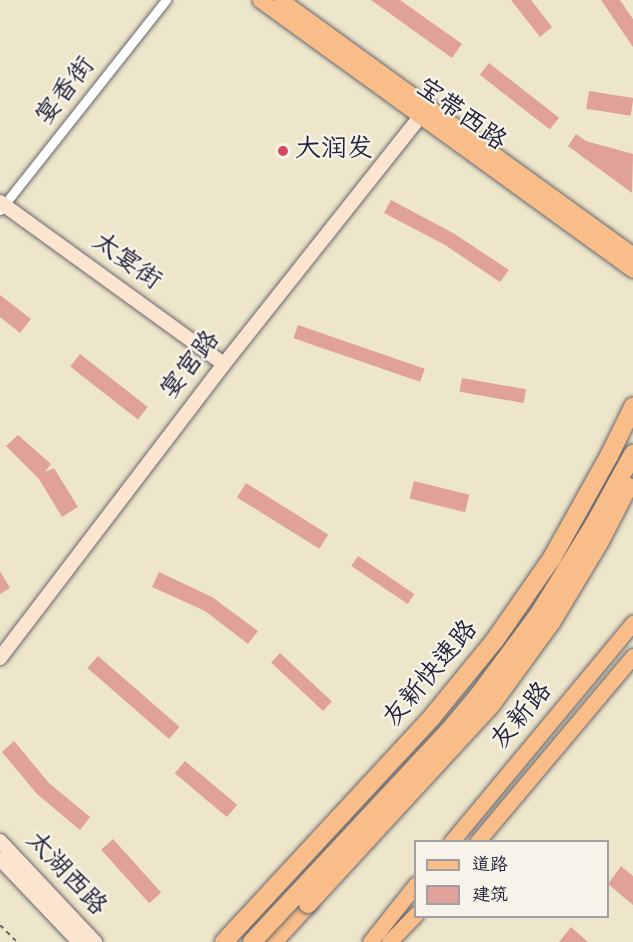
<!DOCTYPE html>
<meta charset="utf-8">
<style>
body{margin:0}
#map{position:relative;width:633px;height:942px;overflow:hidden;background:#eee6ca;font-family:"Indie Flower","LXGW WenKai TC",sans-serif}
div>[style]{position:absolute}
[style*='--x']{left:calc(var(--x)*1px);top:calc(var(--y)*1px);width:calc(var(--w)*1px);rotate:calc(var(--a)*1deg)}
.building>*{inset:0;background:#e1a19b;transform-origin:0 0}
.path>*{height:2px;margin-top:-1px;transform-origin:0;background:repeating-linear-gradient(90deg,#69676d 0 4.5px,transparent 0 9px)}
.roads{filter:drop-shadow(0 0 2px #69676d) drop-shadow(0 0 2px #69676d)}
.street>*{height:9px;margin:-4.5px;padding:0 4.5px;transform-origin:4.5px;border-radius:4.5px;background:#fff}
.secondary>*{height:14px;margin:-7px;padding:0 7px;transform-origin:7px;border-radius:7px;background:#fce5d0}
.primary>*{height:15px;margin:-7.5px;padding:0 7.5px;transform-origin:7.5px;border-radius:7.5px;background:#f8bd89}
.highway>*{height:18px;margin:-9px;padding:0 9px;transform-origin:9px;border-radius:9px;background:#f8bd89}
.bridges{filter:drop-shadow(0 0 2px #69676d) drop-shadow(0 0 2px #69676d)}
.highway-bridge>*{height:18px;margin:-9px;padding:0 9px;transform-origin:9px;border-radius:9px;background:#f8bd89}
.dots>*{width:16px;height:16px;translate:-50% -50%;box-sizing:border-box;border:3px solid #f7f3e8;border-radius:50%}
span{translate:-50% -50%;white-space:nowrap;text-align:center;line-height:1.15;-webkit-text-stroke:5px #f7f3e8;paint-order:stroke}
.street-label{font-size:26px;color:#22223b}
.poi-label{font-size:26px;color:#22223b}
.left{translate:0 -50%;text-align:left}
.legend{position:absolute;left:414px;top:840px;width:195px;height:78px;box-sizing:border-box;background:#f7f3e8;border:2px solid #a29fa3;margin:0;padding:8px 10px;list-style:none;font-size:18px;color:#22223b}
.legend li{display:flex;align-items:center;gap:12px;height:30px}
.legend b{width:30px;border:2px solid #a29fa3}
</style>
<div id="map">
<div class="building">
<i style="clip-path:polygon(371px 0,400px 0,462px 44px,452px 58px)"></i>
<i style="clip-path:polygon(511px 0,531px 0,552px 27px,540px 37px)"></i>
<i style="clip-path:polygon(601px 0,620px 0,633px 19px,633px 47px)"></i>
<i style="left:489px;top:63px;width:89px;height:15px;rotate:38deg"></i>
<i style="left:589px;top:91px;width:45px;height:18px;rotate:9deg"></i>
<i style="clip-path:polygon(576px 134px,586px 141px,633px 154px,632px 193px,568px 146px)"></i>
<i style="clip-path:polygon(391px 200px,453px 233px,509px 270px,500px 282px,445px 245px,384px 213px)"></i>
<i style="clip-path:polygon(0 295px,31px 319px,20px 333px,0 317px)"></i>
<i style="left:298px;top:325px;width:134px;height:14px;rotate:19deg"></i>
<i style="left:80px;top:354px;width:86px;height:16px;rotate:38deg"></i>
<i style="left:462px;top:378px;width:65px;height:14px;rotate:10deg"></i>
<i style="clip-path:polygon(18px 435px,51px 464px,45px 472px,54px 468px,78px 507px,62px 517px,39px 479px,6px 446px)"></i>
<i style="left:414px;top:481px;width:57px;height:18px;rotate:14deg"></i>
<i style="left:246px;top:483px;width:97px;height:17px;rotate:32deg"></i>
<i style="left:358px;top:556px;width:68px;height:12px;rotate:34deg"></i>
<i style="clip-path:polygon(0 571px,10px 588px,0 594px)"></i>
<i style="clip-path:polygon(159px 572px,212px 597px,258px 631px,248px 644px,205px 611px,152px 587px)"></i>
<i style="left:280px;top:653px;width:71px;height:13px;rotate:43deg"></i>
<i style="left:98px;top:656px;width:108px;height:16px;rotate:41deg"></i>
<i style="clip-path:polygon(14px 741px,49px 783px,90px 817px,80px 830px,37px 794px,2px 752px)"></i>
<i style="left:185px;top:761px;width:68px;height:16px;rotate:40deg"></i>
<i style="left:113px;top:839px;width:72px;height:16px;rotate:48deg"></i>
<i style="clip-path:polygon(621px 866px,633px 876px,633px 905px,608px 884px)"></i>
<i style="clip-path:polygon(571px 927px,588px 942px,559px 942px)"></i>
</div>
<div class="path">
<i style="--x:0;--y:925;--w:24;--a:45"></i>
</div>
<div class="roads">
<div class="street">
<i style="--x:0;--y:210;--w:268;--a:-51.7"></i>
</div>
<div class="secondary">
<i style="--x:0;--y:202;--w:276;--a:35.9"></i>
<i style="--x:0;--y:658;--w:370;--a:-52.7"></i>
<i style="--x:224;--y:364;--w:325;--a:-51.6"></i>
<i style="--x:0;--y:841;--w:139;--a:46.8"></i>
<i style="--x:0;--y:859;--w:115;--a:46.4"></i>
</div>
<div class="primary">
<i style="--x:260;--y:0;--w:460;--a:35.9"></i>
<i style="--x:281;--y:0;--w:435;--a:35.9"></i>
<i style="--x:451;--y:842;--w:285;--a:-50.3"></i>
<i style="--x:477;--y:842;--w:243;--a:-50"></i>
<i style="--x:370;--y:942;--w:74;--a:-51.6"></i>
<i style="--x:389;--y:942;--w:39;--a:-46"></i>
</div>
<div class="highway">
<i style="--x:273;--y:942;--w:52;--a:-47.4"></i>
</div>
</div>
<div class="bridges">
<div class="highway-bridge">
<i style="--x:308;--y:904;--w:270;--a:-47.4"></i>
<i style="--x:491;--y:705;--w:104;--a:-54"></i>
<i style="--x:552;--y:621;--w:93;--a:-59"></i>
<i style="--x:600;--y:541;--w:61;--a:-62.6"></i>
<i style="--x:224;--y:942;--w:306;--a:-47.2"></i>
<i style="--x:432;--y:717;--w:99;--a:-50.7"></i>
<i style="--x:495;--y:640;--w:100;--a:-55.2"></i>
<i style="--x:552;--y:558;--w:117;--a:-60.8"></i>
<i style="--x:609;--y:456;--w:55;--a:-63.9"></i>
<i style="--x:252;--y:942;--w:286;--a:-47"></i>
<i style="--x:447;--y:733;--w:48;--a:-50"></i>
<i style="--x:478;--y:696;--w:102;--a:-53.4"></i>
<i style="--x:539;--y:614;--w:107;--a:-58.4"></i>
<i style="--x:595;--y:523;--w:79;--a:-61.2"></i>
</div>
</div>
<div class="dots">
<i style="left:283px;top:151px;background:#d1495b"></i>
</div>
<div class="street-label">
<span style="left:67px;top:92px;rotate:-52deg">宴香街</span>
<span style="left:460px;top:116px;rotate:36deg">宝带西路</span>
<span style="left:126px;top:263px;rotate:36deg">太宴街</span>
<span style="left:192px;top:366px;rotate:-52deg">宴宫路</span>
<span style="left:432px;top:675px;rotate:-50deg">友新快速路</span>
<span style="left:523px;top:717px;rotate:-50deg">友新路</span>
<span style="left:65px;top:875px;rotate:47deg">太湖西路</span>
</div>
<div class="poi-label">
<span class="left" style="left:295px;top:151px">大润发</span>
</div>
<ul class="legend">
<li><b style="height:8px;background:#f8bd89"></b>道路</li>
<li><b style="height:16px;background:#e1a19b"></b>建筑</li>
</ul>
</div>
